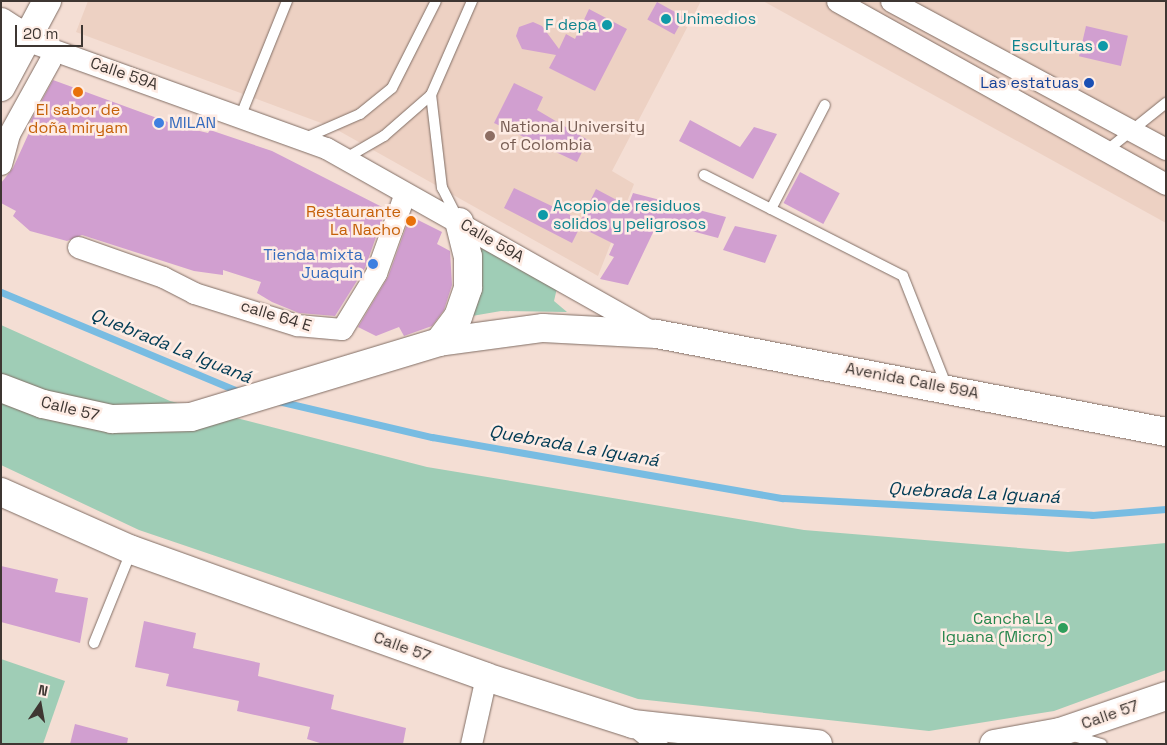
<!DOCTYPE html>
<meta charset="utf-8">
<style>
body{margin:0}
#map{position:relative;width:1167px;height:745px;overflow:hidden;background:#f4ded4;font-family:"Space Grotesk",sans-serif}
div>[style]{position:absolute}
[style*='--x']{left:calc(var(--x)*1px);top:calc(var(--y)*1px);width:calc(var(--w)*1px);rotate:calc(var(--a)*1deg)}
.built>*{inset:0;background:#edd1c3}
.green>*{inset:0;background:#9fcdb6}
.stream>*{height:7px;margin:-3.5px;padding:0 3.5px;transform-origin:3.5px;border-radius:3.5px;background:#78bce2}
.building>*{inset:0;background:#d19fd0;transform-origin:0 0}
.roads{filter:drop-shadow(0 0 1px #816e65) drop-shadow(0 0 1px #816e65)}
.lane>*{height:10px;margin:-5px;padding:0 5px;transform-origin:5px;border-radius:5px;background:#fff}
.street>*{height:21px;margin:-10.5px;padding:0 10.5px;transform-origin:10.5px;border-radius:10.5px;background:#fff}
.secondary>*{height:28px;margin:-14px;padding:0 14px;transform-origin:14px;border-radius:14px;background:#fff}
.highway>*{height:28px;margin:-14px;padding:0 14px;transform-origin:14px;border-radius:14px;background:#fff}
.dots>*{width:14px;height:14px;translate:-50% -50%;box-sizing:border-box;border:2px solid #feece4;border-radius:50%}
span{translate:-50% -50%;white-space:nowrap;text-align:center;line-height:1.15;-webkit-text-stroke:5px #feece4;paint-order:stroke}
.culture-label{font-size:16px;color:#0d838f}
.left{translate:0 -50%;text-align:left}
.right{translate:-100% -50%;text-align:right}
.street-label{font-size:16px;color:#3e3632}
.transit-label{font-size:16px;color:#164399}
.food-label{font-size:16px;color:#c56008}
.shop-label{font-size:16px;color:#366cbe}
.education-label{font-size:16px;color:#785e54}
.leisure-label{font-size:16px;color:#27864d}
.water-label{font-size:18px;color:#003b54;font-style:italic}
.frame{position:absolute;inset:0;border:2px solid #3e3632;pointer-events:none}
.north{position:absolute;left:15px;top:680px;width:50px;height:50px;-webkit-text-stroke:4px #feece4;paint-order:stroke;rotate:12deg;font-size:14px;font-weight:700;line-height:20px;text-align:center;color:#3e3632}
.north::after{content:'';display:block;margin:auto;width:18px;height:22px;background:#3e3632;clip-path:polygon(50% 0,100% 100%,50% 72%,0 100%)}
.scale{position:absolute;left:15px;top:25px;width:68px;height:22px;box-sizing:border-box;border:2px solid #3e3632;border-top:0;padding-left:6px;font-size:15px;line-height:18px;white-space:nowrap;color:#3e3632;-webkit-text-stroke:4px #feece4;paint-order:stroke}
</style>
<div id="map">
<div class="built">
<i style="clip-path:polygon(88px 1px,701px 1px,612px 171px,634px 184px,598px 276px,332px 127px,76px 32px)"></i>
<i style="clip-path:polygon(763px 1px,1166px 1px,1166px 223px)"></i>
</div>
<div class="green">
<i style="clip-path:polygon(477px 246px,557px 288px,554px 301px,567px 312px,501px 311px,472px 316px,482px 284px)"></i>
<i style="clip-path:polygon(1px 325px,170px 401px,427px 467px,804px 530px,1068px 552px,1166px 543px,1166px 670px,1054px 711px,929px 731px,638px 699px,139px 530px,1px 465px)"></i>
<i style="clip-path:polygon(1px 659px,65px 681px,43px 744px,1px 744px)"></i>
</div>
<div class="stream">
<i style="--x:1;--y:292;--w:259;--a:22.7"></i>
<i style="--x:278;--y:401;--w:158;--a:13.2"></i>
<i style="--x:432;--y:437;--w:356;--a:9.9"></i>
<i style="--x:783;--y:498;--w:309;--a:3.1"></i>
<i style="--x:1092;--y:515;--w:74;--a:-4.6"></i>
</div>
<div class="building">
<i style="left:657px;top:2px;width:31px;height:20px;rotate:29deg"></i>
<i style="clip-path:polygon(589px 9px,627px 29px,595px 91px,549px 68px,556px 55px,522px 49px,516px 36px,519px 27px,533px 22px,542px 26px,559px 49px,566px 34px,575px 39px)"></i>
<i style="left:1086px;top:26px;width:43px;height:31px;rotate:13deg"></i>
<i style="clip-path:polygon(53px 80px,179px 126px,208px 133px,210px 130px,272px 151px,386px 209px,365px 268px,335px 316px,299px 313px,272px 302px,257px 293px,261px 282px,223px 270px,223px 275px,194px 271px,82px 235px,67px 241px,30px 231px,13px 216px,16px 211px,1px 203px,1px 183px,13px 168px,33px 124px,30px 122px)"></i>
<i style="clip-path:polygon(514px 83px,543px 97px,537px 110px,588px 140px,577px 162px,494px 123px)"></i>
<i style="clip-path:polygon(690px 120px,740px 147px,754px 127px,777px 134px,753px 179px,679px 141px)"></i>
<i style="left:800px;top:172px;width:45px;height:35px;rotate:28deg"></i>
<i style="clip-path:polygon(514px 188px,581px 220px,596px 189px,628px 206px,633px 193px,726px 217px,718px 238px,658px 222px,628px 285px,600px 279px,614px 257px,609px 255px,614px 244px,580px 227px,572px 243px,504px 208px)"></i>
<i style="clip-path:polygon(410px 216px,442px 232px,437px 244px,450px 251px,452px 285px,444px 310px,432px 326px,404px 336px,399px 327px,376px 336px,358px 327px,388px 277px)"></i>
<i style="clip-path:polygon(735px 226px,777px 235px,765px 263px,723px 250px)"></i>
<i style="clip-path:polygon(1px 566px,58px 579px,55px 592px,88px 598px,80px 643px,1px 622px)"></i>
<i style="clip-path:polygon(144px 621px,196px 633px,193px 648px,260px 663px,258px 676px,334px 695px,331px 709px,406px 728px,403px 744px,323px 744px,307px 739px,310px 727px,237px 711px,239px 701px,166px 686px,169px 674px,135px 667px)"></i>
<i style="clip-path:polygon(75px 724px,128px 738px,127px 744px,70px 744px)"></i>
</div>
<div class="roads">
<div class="lane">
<i style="--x:241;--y:115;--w:123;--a:-68"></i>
<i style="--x:305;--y:138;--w:60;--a:-23.6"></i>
<i style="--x:360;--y:114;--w:41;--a:-39.1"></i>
<i style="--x:392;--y:88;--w:97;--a:-63.2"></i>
<i style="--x:1106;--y:151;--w:77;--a:-38.7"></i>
<i style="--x:346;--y:158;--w:44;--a:-30.1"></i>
<i style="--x:384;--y:136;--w:62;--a:-41.1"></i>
<i style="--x:704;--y:175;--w:223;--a:26.9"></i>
<i style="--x:903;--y:276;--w:119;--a:68.4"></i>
<i style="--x:771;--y:209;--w:117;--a:-62.6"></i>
<i style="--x:457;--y:217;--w:33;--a:-117"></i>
<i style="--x:442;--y:188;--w:94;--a:-96.7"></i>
<i style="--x:431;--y:95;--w:103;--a:-66.4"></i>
<i style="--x:94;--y:643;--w:98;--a:-67.9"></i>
<i style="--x:1070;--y:735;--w:33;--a:16"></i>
</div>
<div class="street">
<i style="--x:837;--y:1;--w:376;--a:29.1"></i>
<i style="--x:891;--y:1;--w:312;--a:28.3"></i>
<i style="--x:26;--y:40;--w:319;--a:19.8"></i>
<i style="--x:326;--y:148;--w:377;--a:29.4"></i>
<i style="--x:1;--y:164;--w:31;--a:-75"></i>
<i style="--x:9;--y:134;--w:85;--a:-61"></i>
<i style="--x:78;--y:247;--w:90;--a:19.4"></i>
<i style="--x:163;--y:277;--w:35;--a:27"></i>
<i style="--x:194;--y:293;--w:108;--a:17.3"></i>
<i style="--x:297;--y:325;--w:45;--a:5.1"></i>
<i style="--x:342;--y:329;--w:66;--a:-58.7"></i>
<i style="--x:376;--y:273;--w:77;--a:-70.1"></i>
<i style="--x:633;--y:724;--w:31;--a:40"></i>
<i style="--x:471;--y:744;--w:69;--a:-77.4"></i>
</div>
<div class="secondary">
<i style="--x:1;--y:22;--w:17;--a:33"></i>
<i style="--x:15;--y:31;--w:32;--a:103"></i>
<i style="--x:1;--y:87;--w:98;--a:-61.9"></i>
</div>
<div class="highway">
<i style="--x:439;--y:342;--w:31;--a:-53"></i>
<i style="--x:458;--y:317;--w:31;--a:-71"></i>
<i style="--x:468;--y:288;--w:31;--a:-90"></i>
<i style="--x:468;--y:257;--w:36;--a:-104"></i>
<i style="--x:1;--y:388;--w:45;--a:20.9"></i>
<i style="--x:43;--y:404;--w:71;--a:12.3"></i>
<i style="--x:112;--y:419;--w:79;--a:-1.5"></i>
<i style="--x:191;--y:417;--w:259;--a:-16.8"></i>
<i style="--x:439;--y:342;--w:105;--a:-7.7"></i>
<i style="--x:543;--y:328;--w:114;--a:3"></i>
<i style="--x:657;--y:334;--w:518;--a:10.9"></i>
<i style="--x:1;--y:492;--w:143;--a:23.9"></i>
<i style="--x:132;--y:550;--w:376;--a:19.7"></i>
<i style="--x:486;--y:677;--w:154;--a:17.7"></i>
<i style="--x:633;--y:724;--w:186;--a:6.2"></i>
<i style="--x:994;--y:744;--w:67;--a:-10.3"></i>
<i style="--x:1060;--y:732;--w:112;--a:-18.8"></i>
</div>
</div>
<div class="dots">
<i style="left:666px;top:19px;background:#0f9aa8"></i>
<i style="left:607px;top:25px;background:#0f9aa8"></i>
<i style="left:1103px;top:46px;background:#0f9aa8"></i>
<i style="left:1089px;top:83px;background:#1a4fb4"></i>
<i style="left:78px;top:92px;background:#e8710a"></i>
<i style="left:159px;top:123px;background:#3f7fe0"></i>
<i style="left:490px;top:136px;background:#8d6e63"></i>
<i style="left:543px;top:215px;background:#0f9aa8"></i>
<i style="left:411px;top:221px;background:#e8710a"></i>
<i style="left:373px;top:264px;background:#3f7fe0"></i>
<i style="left:1063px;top:628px;background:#2e9e5b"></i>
</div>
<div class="culture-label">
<span class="left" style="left:676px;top:19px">Unimedios</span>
<span class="right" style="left:597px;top:25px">F depa</span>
<span class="right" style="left:1093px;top:46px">Esculturas</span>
<span class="left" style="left:553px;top:215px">Acopio de residuos<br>solidos y peligrosos</span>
</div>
<div class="street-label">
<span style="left:124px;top:74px;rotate:19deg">Calle 59A</span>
<span style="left:492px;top:241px;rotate:30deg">Calle 59A</span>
<span style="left:276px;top:316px;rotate:17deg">calle 64 E</span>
<span style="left:912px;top:381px;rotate:11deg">Avenida Calle 59A</span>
<span style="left:70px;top:409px;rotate:14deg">Calle 57</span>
<span style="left:402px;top:647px;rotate:20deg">Calle 57</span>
<span style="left:1110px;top:715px;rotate:-19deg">Calle 57</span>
</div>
<div class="transit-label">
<span class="right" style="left:1079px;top:83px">Las estatuas</span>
</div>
<div class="food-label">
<span style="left:78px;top:119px">El sabor de<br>doña miryam</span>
<span class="right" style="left:401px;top:221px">Restaurante<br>La Nacho</span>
</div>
<div class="shop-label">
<span class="left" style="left:169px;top:123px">MILAN</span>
<span class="right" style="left:363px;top:264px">Tienda mixta<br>Juaquin</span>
</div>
<div class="education-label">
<span class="left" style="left:500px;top:136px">National University<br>of Colombia</span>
</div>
<div class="leisure-label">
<span class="right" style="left:1053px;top:628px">Cancha La<br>Iguana (Micro)</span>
</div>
<div class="water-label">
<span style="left:171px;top:346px;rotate:22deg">Quebrada La Iguaná</span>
<span style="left:574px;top:446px;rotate:10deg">Quebrada La Iguaná</span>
<span style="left:974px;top:493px;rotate:3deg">Quebrada La Iguaná</span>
</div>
<div class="frame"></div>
<div class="north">N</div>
<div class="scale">20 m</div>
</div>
